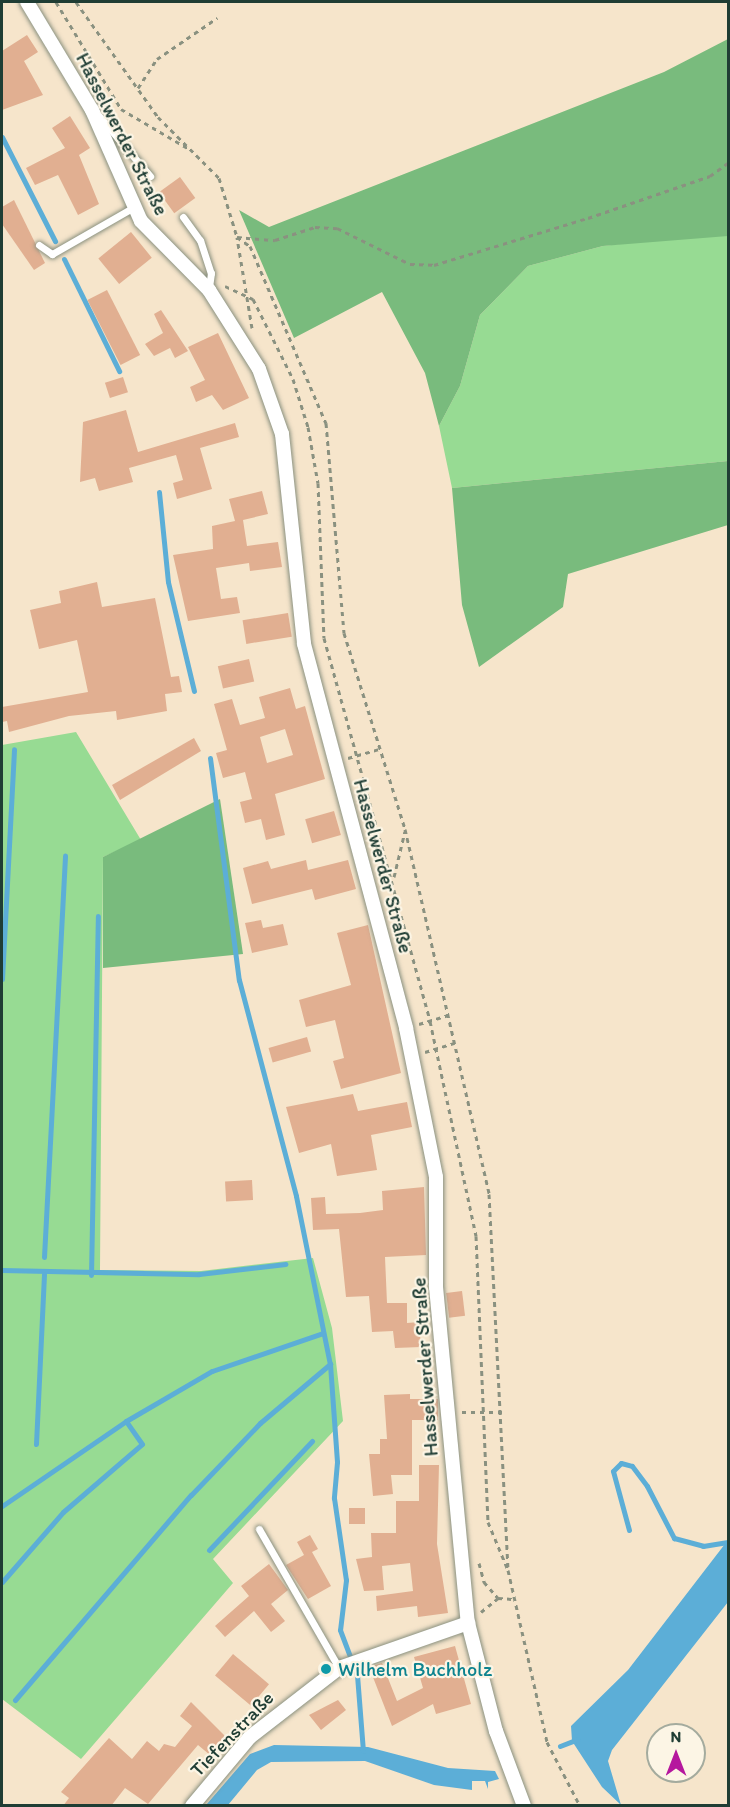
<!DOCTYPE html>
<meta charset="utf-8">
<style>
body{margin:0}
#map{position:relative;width:730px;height:1807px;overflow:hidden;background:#f6e5cb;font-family:Itim,sans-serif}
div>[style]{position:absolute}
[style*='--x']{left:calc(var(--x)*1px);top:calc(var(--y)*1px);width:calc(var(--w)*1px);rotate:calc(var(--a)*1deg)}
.green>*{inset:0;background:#97db93}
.forest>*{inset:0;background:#79bb7d}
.water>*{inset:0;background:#5caed7}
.stream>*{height:5px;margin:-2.5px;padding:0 2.5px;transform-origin:2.5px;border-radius:2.5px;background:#5caed7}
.building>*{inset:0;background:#e1af91;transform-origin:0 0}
.path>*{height:3px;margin-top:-1.5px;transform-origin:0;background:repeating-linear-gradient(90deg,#8a9180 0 4.5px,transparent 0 9px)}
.roads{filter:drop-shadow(0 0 2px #8a9180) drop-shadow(0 0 2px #8a9180)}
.service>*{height:7px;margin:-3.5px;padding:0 3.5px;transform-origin:3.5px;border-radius:3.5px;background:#fff}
.minor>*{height:14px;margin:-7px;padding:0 7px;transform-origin:7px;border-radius:7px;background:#fff}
.dots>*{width:16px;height:16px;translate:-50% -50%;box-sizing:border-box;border:3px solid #fcf5e5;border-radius:50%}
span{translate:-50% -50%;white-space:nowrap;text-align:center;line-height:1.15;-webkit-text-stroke:4.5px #fcf5e5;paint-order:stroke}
.street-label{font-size:20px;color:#1f3d34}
.culture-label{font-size:20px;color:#0d838f}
.left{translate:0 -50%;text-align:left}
.frame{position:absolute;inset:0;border:3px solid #1f3d34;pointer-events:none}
.north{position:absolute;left:646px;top:1723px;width:60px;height:60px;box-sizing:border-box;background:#fcf5e5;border:2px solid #a4ab9e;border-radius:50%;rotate:0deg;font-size:16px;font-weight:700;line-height:24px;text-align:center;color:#1f3d34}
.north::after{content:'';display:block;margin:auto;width:21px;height:27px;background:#b5179e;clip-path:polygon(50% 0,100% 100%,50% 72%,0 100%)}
</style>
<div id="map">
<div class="green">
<i style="clip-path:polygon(687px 236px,728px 236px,728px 461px,452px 488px,439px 426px,460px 386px,480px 315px,528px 266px,603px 246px)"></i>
<i style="clip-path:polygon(76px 732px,141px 840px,103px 857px,100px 1270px,201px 1271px,313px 1258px,332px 1328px,343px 1421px,213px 1559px,233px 1583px,81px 1759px,2px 1699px,2px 745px)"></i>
</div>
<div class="forest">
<i style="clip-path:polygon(728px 39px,728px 236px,603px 246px,528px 266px,480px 315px,460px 386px,439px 426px,425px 373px,382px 292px,294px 338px,239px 210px,269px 227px,664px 72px)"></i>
<i style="clip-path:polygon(728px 461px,728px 525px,568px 574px,563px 607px,479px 667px,462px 605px,452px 488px)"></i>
<i style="clip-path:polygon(220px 799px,243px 954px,103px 968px,103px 857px)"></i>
</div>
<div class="water">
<i style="clip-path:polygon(728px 1540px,728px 1602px,612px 1750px,608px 1761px,621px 1805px,602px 1787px,572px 1741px,571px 1726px,628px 1670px)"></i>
<i style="clip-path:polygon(274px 1745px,368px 1747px,448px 1768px,495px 1771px,499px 1779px,488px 1782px,488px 1789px,485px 1781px,472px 1781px,472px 1790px,434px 1785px,365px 1761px,271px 1762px,257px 1770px,228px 1805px,206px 1805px,250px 1754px)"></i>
</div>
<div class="stream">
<i style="--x:2;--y:137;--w:117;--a:63"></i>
<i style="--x:64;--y:259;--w:125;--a:63.8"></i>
<i style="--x:159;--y:492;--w:90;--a:84.3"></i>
<i style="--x:168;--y:582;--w:112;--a:76.6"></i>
<i style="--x:210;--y:758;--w:224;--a:82.6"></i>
<i style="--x:239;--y:980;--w:223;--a:75.2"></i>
<i style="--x:296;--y:1196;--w:171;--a:78.6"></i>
<i style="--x:330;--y:1364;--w:98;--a:85.9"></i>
<i style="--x:337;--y:1462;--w:36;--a:95"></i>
<i style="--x:334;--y:1498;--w:83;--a:81.7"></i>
<i style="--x:346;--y:1580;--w:50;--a:96.8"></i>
<i style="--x:340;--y:1630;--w:48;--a:69.3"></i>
<i style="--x:357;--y:1675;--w:76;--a:85.5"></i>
<i style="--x:2;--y:979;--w:230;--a:-87"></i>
<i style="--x:44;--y:1257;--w:402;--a:-87"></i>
<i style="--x:2;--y:1270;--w:197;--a:1.2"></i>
<i style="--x:199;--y:1274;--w:87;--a:-6.6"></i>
<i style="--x:91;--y:1275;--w:359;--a:-88.9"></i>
<i style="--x:36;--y:1444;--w:170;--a:-87.3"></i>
<i style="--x:2;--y:1506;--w:150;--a:-34.4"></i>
<i style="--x:126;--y:1421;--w:99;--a:-30.2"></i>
<i style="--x:212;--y:1371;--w:117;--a:-18.9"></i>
<i style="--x:629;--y:1530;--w:61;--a:-105.2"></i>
<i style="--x:613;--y:1471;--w:11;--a:-45"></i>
<i style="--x:621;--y:1463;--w:11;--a:15"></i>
<i style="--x:632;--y:1466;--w:25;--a:53"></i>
<i style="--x:647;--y:1486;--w:59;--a:62.6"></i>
<i style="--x:674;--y:1538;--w:30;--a:15"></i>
<i style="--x:703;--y:1546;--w:25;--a:-9"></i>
<i style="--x:209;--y:1550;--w:150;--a:-46.6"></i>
<i style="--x:2;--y:1582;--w:93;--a:-48.9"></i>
<i style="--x:63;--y:1512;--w:104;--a:-40.7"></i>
<i style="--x:142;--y:1444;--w:28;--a:-125"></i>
<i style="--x:15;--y:1700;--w:270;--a:-49.4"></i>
<i style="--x:191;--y:1495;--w:100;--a:-46.2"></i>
<i style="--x:260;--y:1423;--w:92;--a:-40.1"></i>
<i style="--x:560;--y:1746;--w:19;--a:-21"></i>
</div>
<div class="building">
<i style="clip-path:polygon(27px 35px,38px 52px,24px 61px,43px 95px,2px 110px,2px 51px)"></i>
<i style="clip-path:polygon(70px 116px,90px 148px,79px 155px,99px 204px,78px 215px,58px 175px,35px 185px,26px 168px,65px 148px,52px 128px)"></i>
<i style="left:180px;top:177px;width:26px;height:26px;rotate:54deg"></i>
<i style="clip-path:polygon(14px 200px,45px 263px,34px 270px,2px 224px,2px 207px)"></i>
<i style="left:131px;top:232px;width:33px;height:42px;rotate:51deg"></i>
<i style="left:107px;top:290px;width:73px;height:22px;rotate:63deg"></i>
<i style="clip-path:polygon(161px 310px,188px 351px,175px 358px,170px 348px,154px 356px,145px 344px,163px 333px,154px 314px)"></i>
<i style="clip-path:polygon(218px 333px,249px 398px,223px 410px,212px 395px,196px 402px,190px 387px,205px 380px,188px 347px)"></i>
<i style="left:123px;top:377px;width:16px;height:19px;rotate:72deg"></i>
<i style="clip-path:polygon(126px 410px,138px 452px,235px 423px,239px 437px,200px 448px,212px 489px,177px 499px,173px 483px,183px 480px,176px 455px,129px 468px,133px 482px,99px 491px,95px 478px,80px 482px,83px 422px)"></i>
<i style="clip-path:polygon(262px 491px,268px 514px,243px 520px,247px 546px,278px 542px,282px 567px,250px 571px,249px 563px,216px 568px,221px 599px,237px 597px,240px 613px,188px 621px,173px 555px,213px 549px,212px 526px,235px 521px,229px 499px)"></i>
<i style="clip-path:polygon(97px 582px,102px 607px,155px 598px,171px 677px,179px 676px,182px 692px,165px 694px,167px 711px,117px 720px,116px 711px,69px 716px,9px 732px,7px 721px,2px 722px,2px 707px,88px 692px,77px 640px,39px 649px,30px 610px,61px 603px,59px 591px)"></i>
<i style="left:288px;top:613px;width:24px;height:46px;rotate:81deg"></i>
<i style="left:249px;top:659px;width:23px;height:32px;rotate:77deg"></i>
<i style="clip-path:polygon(evenodd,290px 688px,296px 709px,305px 706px,325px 779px,275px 794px,285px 835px,266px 840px,261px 819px,245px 823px,240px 802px,252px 799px,245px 772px,223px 778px,216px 753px,227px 750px,214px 704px,232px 699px,240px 725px,265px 718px,259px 697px,290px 688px,285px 729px,293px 755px,267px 763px,260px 737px,285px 729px)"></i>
<i style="clip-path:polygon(194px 738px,201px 751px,120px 800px,112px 785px)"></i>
<i style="left:334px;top:811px;width:25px;height:30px;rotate:74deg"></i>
<i style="clip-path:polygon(306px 860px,308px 870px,348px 860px,356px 889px,315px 900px,312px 889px,252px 904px,243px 868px,268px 861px,271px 869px)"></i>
<i style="clip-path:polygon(261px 920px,263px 928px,283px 924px,288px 945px,252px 953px,245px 923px)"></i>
<i style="clip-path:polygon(368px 925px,401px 1073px,341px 1089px,333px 1061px,344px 1058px,335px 1020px,306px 1027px,299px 1000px,351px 985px,337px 933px)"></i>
<i style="left:307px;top:1037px;width:15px;height:40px;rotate:74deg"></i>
<i style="clip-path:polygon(353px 1094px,358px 1111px,407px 1102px,412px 1127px,371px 1135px,377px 1170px,337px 1176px,331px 1144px,299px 1153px,286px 1107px)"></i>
<i style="left:252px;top:1180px;width:20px;height:27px;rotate:87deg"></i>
<i style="clip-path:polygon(424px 1187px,426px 1255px,385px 1257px,387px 1303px,407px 1303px,407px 1323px,419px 1322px,421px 1347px,395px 1348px,393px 1331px,372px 1332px,369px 1296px,346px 1297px,339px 1229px,313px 1230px,311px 1198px,325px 1197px,326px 1214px,360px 1213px,383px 1210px,382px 1191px)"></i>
<i style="left:462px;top:1291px;width:25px;height:16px;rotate:83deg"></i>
<i style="clip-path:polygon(410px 1394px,410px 1399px,438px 1399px,438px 1420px,412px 1420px,412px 1475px,391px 1475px,393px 1494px,373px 1496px,369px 1454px,380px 1454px,380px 1439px,387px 1439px,384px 1395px)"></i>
<i style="clip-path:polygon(419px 1465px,439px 1465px,437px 1544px,448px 1613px,418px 1617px,417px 1606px,377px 1611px,376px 1596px,413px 1591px,410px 1563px,382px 1566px,384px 1590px,364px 1591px,356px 1559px,372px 1557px,371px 1533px,396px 1533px,396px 1501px,419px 1501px)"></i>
<i style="left:365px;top:1508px;width:16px;height:16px;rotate:90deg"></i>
<i style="clip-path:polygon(310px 1535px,318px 1549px,312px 1552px,331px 1586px,308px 1599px,286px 1565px,304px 1555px,297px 1542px)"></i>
<i style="clip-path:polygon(269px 1564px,288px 1590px,271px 1604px,285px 1621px,271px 1632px,254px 1611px,225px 1637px,215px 1626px,249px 1596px,241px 1586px)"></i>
<i style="clip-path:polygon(455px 1646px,471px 1704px,436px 1714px,433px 1704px,392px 1726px,369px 1667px,382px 1663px,397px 1701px,423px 1688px,414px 1657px)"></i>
<i style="left:233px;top:1654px;width:47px;height:28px;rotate:40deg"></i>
<i style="clip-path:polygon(338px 1700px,346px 1710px,321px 1730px,309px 1715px)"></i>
<i style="clip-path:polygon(191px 1702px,225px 1736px,210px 1755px,198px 1745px,148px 1804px,125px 1788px,111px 1806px,63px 1806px,69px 1798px,61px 1792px,109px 1738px,132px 1759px,147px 1741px,159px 1751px,164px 1744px,175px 1747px,192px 1726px,180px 1716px)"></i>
</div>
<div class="path">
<i style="--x:56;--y:2;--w:125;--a:58.7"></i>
<i style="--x:121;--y:109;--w:81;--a:30.4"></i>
<i style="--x:76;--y:2;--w:141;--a:54.5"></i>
<i style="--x:158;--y:117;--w:86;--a:45"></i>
<i style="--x:219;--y:178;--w:62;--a:73"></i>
<i style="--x:237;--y:237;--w:16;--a:35"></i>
<i style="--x:250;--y:246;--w:193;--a:66.8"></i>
<i style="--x:326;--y:423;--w:211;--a:85.1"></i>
<i style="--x:344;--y:633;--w:205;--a:72.7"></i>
<i style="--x:405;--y:829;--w:375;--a:77"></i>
<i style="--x:489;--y:1194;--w:376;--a:87.1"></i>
<i style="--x:138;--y:88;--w:35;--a:-57"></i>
<i style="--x:157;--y:59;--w:73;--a:-34.3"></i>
<i style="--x:225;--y:286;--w:31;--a:25"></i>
<i style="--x:253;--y:299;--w:89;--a:63.4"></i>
<i style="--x:293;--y:379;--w:50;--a:72.6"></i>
<i style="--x:308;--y:427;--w:57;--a:79.9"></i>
<i style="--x:318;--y:483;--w:155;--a:87.8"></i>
<i style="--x:324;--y:638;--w:397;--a:74.5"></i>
<i style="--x:430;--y:1021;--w:220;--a:77.9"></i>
<i style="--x:476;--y:1236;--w:286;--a:87.6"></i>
<i style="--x:488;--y:1522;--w:52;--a:67.4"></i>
<i style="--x:508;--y:1570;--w:176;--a:77.2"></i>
<i style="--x:547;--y:1742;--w:72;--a:62.7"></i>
<i style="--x:252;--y:328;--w:92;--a:-99.4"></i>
<i style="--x:237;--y:237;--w:38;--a:5"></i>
<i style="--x:275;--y:240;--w:42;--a:-18"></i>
<i style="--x:315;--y:227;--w:22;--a:3"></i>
<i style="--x:337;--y:228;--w:81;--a:26.3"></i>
<i style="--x:410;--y:264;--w:24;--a:2"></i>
<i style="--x:434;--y:265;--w:161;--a:-17"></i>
<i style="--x:588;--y:218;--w:129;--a:-19"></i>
<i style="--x:710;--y:176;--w:22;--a:-36"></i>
<i style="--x:348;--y:758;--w:32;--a:-16"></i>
<i style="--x:394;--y:877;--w:47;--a:-76.6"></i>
<i style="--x:419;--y:1024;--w:30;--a:-17"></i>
<i style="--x:425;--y:1052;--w:31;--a:-17"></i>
<i style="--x:462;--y:1412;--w:40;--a:0"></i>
<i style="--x:479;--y:1563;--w:20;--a:75"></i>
<i style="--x:484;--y:1582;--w:21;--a:49"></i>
<i style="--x:498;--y:1598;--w:14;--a:4"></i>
<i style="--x:481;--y:1612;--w:22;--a:-39"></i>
</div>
<div class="roads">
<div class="service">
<i style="--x:99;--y:116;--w:79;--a:49.6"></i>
<i style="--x:183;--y:217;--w:29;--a:54"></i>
<i style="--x:200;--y:240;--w:35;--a:72"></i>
<i style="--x:211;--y:273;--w:15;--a:98"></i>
<i style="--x:39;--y:245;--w:16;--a:35"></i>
<i style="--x:52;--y:254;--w:95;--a:-29.8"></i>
<i style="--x:259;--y:1529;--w:160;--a:60.1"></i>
</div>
<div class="minor">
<i style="--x:27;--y:2;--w:126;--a:59"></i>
<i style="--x:92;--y:110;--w:121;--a:66.2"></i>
<i style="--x:141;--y:221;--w:97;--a:45.4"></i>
<i style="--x:209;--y:290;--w:93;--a:57.7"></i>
<i style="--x:259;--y:369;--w:69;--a:70.5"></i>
<i style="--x:282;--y:434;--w:211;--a:84"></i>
<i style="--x:304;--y:644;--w:397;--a:75.1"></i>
<i style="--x:406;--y:1028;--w:152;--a:78.6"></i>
<i style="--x:436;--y:1177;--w:110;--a:90"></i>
<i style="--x:436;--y:1287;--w:338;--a:84.6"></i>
<i style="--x:468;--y:1623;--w:112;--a:75.5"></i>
<i style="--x:496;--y:1731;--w:80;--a:69.5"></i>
<i style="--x:192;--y:1806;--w:90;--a:-50"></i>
<i style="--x:250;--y:1737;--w:113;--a:-37.8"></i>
<i style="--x:339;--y:1668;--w:137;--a:-19.2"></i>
</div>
</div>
<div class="dots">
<i style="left:326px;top:1669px;background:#0f9aa8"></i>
</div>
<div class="street-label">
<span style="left:122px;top:134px;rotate:63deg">Hasselwerder Straße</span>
<span style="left:383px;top:866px;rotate:75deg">Hasselwerder Straße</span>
<span style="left:425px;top:1367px;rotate:-94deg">Hasselwerder Straße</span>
<span style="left:232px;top:1734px;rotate:-46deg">Tiefenstraße</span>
</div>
<div class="culture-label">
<span class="left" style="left:338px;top:1669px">Wilhelm Buchholz</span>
</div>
<div class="frame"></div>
<div class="north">N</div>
</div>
